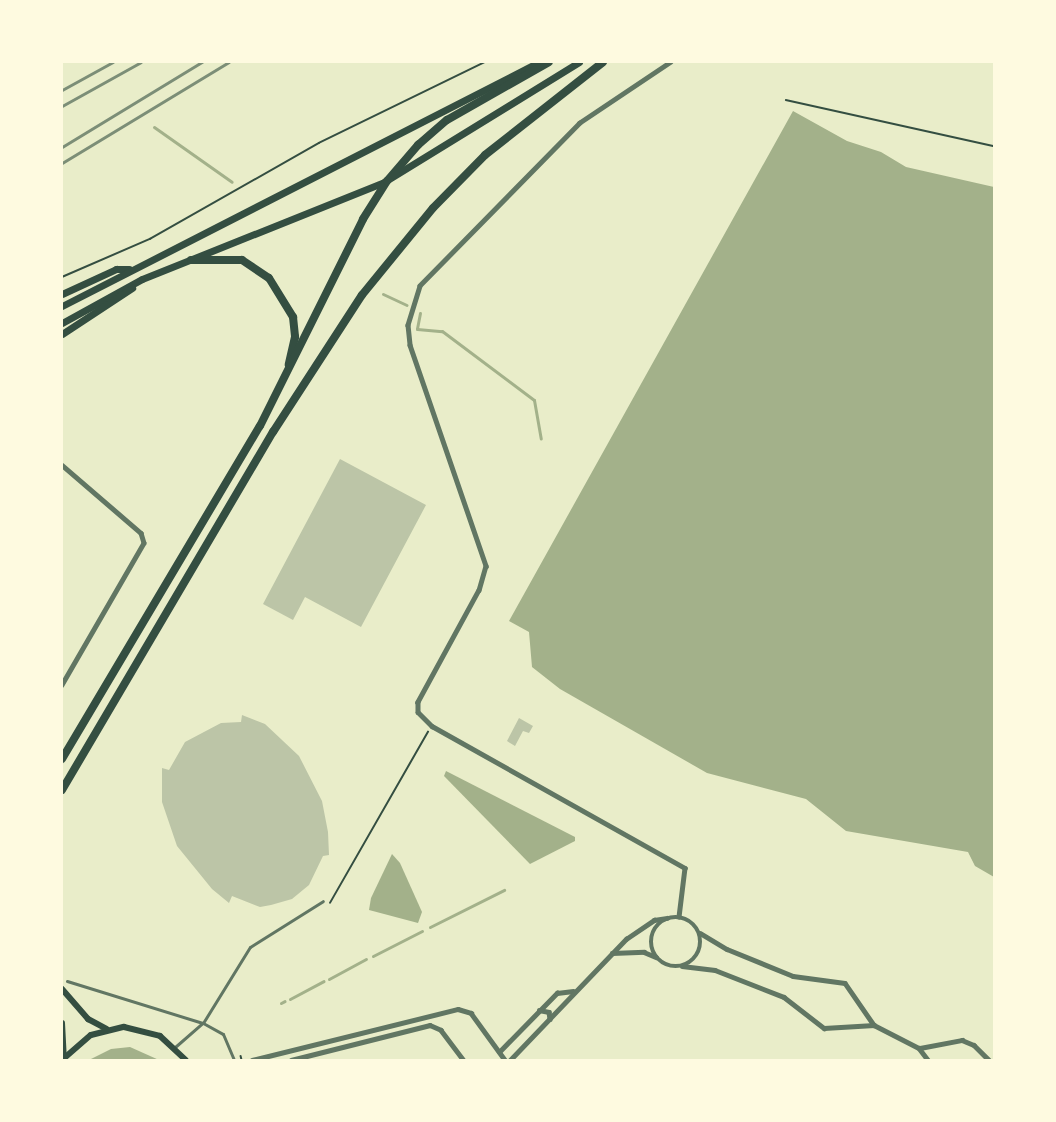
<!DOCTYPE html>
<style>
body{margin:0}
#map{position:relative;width:1056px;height:1122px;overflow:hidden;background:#e9edc9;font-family:"Public Sans",sans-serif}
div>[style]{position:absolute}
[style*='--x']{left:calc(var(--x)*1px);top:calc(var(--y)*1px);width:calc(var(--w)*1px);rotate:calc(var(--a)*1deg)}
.water>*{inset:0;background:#a3b18a}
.stream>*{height:3px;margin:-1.5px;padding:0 1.5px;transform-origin:1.5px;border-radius:1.5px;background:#a3b18a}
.building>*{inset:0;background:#bcc5a7}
.path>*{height:1.5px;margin:-0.75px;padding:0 0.75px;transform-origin:0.75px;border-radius:0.75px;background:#344e41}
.pedestrian>*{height:3px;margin:-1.5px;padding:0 1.5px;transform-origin:1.5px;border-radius:1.5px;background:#617663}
.minor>*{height:4.5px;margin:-2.25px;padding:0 2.25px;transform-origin:2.25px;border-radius:2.25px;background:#617663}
.minor>.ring{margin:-2.25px;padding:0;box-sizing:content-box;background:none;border:4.5px solid #617663;border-radius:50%}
.secondary>*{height:6px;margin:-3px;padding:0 3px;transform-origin:3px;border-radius:3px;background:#344e41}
.primary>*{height:7px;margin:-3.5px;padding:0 3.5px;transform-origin:3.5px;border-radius:3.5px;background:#344e41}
.motorway>*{height:8px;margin:-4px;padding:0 4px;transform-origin:4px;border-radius:4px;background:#344e41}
.rail>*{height:3px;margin:-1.5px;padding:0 1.5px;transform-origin:1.5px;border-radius:1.5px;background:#7c8e77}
span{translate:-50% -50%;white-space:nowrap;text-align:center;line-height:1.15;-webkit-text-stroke:4.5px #fefae0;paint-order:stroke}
.frame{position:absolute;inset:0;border:63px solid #fefae0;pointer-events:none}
</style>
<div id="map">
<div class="water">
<i style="clip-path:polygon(793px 111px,847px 141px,881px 152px,906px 167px,994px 187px,994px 877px,975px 866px,968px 852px,846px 831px,806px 799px,707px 773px,560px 689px,532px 667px,529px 632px,509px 621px)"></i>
<i style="clip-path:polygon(446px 771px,575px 837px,575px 841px,530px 864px,444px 776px)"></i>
<i style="clip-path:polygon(392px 854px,400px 863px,422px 912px,418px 923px,369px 910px,371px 898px)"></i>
<i style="clip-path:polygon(130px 1047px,159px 1060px,89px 1060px,111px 1049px)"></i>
</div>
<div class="stream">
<i style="--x:154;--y:127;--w:95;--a:35.2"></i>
<i style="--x:383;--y:294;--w:26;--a:25"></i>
<i style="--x:420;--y:313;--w:16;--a:101"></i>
<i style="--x:417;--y:329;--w:25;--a:5"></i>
<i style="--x:442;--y:331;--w:115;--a:36.9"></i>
<i style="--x:534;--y:400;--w:39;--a:80"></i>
<i style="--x:430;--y:927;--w:83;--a:-26.6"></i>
<i style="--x:373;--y:956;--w:55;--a:-27"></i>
<i style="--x:329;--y:979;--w:42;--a:-28.4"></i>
<i style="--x:290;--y:999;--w:38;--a:-28"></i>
<i style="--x:281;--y:1003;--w:4;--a:-27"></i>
</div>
<div class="building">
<i style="clip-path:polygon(340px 459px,426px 505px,361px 627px,305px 597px,293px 620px,263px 604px)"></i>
<i style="clip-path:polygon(242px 715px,265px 724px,299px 756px,322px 801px,328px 832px,329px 855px,323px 856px,309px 885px,292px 899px,271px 905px,260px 907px,232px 896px,229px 903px,212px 889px,177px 846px,162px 802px,162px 768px,169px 770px,185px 742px,221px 723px,241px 722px)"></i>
<i style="clip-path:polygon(519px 718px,533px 726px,529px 733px,523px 731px,515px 746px,507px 741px)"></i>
</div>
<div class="path">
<i style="--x:786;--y:100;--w:213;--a:12.5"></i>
<i style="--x:62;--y:277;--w:96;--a:-23.4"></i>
<i style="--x:150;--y:239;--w:194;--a:-29.6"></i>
<i style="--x:319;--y:143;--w:185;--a:-26"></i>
<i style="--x:330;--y:903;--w:197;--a:-60.2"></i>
<i style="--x:241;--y:1056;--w:4;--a:76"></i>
</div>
<div class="pedestrian">
<i style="--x:67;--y:981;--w:142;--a:17.2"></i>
<i style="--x:203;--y:1023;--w:23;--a:29"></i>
<i style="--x:223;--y:1034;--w:28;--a:67"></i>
<i style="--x:175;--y:1047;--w:37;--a:-41"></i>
<i style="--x:203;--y:1023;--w:89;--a:-58.3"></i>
<i style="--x:250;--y:947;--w:86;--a:-32.2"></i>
</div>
<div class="minor">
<i style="--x:671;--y:62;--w:110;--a:146.2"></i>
<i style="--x:580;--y:123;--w:228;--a:134.5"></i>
<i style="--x:420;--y:286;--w:41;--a:107.1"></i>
<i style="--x:408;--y:325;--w:20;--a:84"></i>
<i style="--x:410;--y:345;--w:234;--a:71"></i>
<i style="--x:486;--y:566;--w:25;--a:106"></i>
<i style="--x:479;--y:590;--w:128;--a:118.6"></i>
<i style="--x:418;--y:702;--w:10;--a:90"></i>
<i style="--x:418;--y:712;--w:20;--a:45"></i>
<i style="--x:432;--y:726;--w:290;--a:29.3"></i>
<i style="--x:685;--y:868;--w:49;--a:97"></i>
<i style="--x:62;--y:465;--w:104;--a:40.7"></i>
<i style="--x:141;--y:533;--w:10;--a:73"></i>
<i style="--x:144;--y:543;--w:164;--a:120"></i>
<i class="ring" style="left:651px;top:917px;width:45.5px;height:45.5px"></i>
<i style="--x:700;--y:933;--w:31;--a:31"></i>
<i style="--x:727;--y:949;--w:71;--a:22.2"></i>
<i style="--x:793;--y:976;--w:52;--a:7.7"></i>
<i style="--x:845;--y:983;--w:51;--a:55.4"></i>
<i style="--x:612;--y:953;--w:32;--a:-2"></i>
<i style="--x:644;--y:952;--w:13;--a:23"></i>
<i style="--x:682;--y:966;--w:33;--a:7"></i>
<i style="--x:715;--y:970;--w:74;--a:21.4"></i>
<i style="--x:784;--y:997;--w:51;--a:37.8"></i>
<i style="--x:824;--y:1028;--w:50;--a:-3.4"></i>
<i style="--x:874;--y:1025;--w:51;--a:27.1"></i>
<i style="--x:919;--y:1048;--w:15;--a:53"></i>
<i style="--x:539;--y:1010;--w:10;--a:11"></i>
<i style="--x:549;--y:1012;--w:7;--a:82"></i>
<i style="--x:920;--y:1048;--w:43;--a:-10.8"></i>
<i style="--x:962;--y:1040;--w:13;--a:23"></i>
<i style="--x:974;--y:1045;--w:21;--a:45"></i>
<i style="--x:499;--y:1052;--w:83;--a:-45.5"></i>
<i style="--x:557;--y:993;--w:16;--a:-7"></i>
<i style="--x:252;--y:1060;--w:212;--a:-13.9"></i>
<i style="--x:458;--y:1009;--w:14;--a:17"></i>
<i style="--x:471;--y:1013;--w:58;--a:54.1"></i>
<i style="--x:291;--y:1060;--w:143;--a:-14.1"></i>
<i style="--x:430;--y:1025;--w:12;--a:24"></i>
<i style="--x:441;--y:1030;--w:38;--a:53"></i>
<i style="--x:510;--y:1060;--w:168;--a:-46.2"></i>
<i style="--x:626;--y:939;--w:34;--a:-34"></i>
<i style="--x:654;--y:920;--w:13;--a:-9"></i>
</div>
<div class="secondary">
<i style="--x:62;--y:989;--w:40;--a:49"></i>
<i style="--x:88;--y:1019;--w:21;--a:28"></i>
<i style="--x:62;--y:1023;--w:35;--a:87"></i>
<i style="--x:62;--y:1060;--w:38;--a:-41"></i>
<i style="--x:91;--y:1035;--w:34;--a:-14"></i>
<i style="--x:124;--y:1027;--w:37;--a:14"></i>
<i style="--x:160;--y:1036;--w:35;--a:43"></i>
</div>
<div class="primary">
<i style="--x:62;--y:294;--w:60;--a:-24.8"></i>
<i style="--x:116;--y:269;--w:13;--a:0"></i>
<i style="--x:62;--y:306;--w:536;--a:-27.09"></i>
<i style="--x:62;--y:323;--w:91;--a:-28.8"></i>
<i style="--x:142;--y:279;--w:261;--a:-21.8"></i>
<i style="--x:384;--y:182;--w:229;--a:-31.6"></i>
<i style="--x:62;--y:334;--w:84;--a:-33.3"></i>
</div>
<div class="motorway">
<i style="--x:191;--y:260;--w:51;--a:0"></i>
<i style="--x:242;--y:260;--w:32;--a:34"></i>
<i style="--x:269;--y:278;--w:46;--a:58.4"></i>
<i style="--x:293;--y:317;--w:20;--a:84"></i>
<i style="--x:295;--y:337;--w:28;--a:103"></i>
<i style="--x:62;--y:759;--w:387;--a:-59.3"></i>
<i style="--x:260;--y:426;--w:231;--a:-63.5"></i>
<i style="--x:363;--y:219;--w:45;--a:-57.7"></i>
<i style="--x:387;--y:181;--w:48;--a:-49.3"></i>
<i style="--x:418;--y:145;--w:38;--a:-41"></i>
<i style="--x:447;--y:120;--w:117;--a:-29.6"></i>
<i style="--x:62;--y:790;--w:416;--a:-59.5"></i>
<i style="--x:273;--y:432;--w:163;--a:-57"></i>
<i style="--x:362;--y:295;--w:112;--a:-50.8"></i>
<i style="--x:433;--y:208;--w:74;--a:-45.5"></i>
<i style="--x:485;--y:155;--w:150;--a:-38.2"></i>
</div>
<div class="rail">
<i style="--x:62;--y:90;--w:58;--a:-28.8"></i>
<i style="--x:62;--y:106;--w:90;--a:-29.1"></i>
<i style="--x:62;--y:147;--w:164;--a:-31.3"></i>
<i style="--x:62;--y:163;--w:195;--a:-31.2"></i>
</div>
<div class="frame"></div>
</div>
